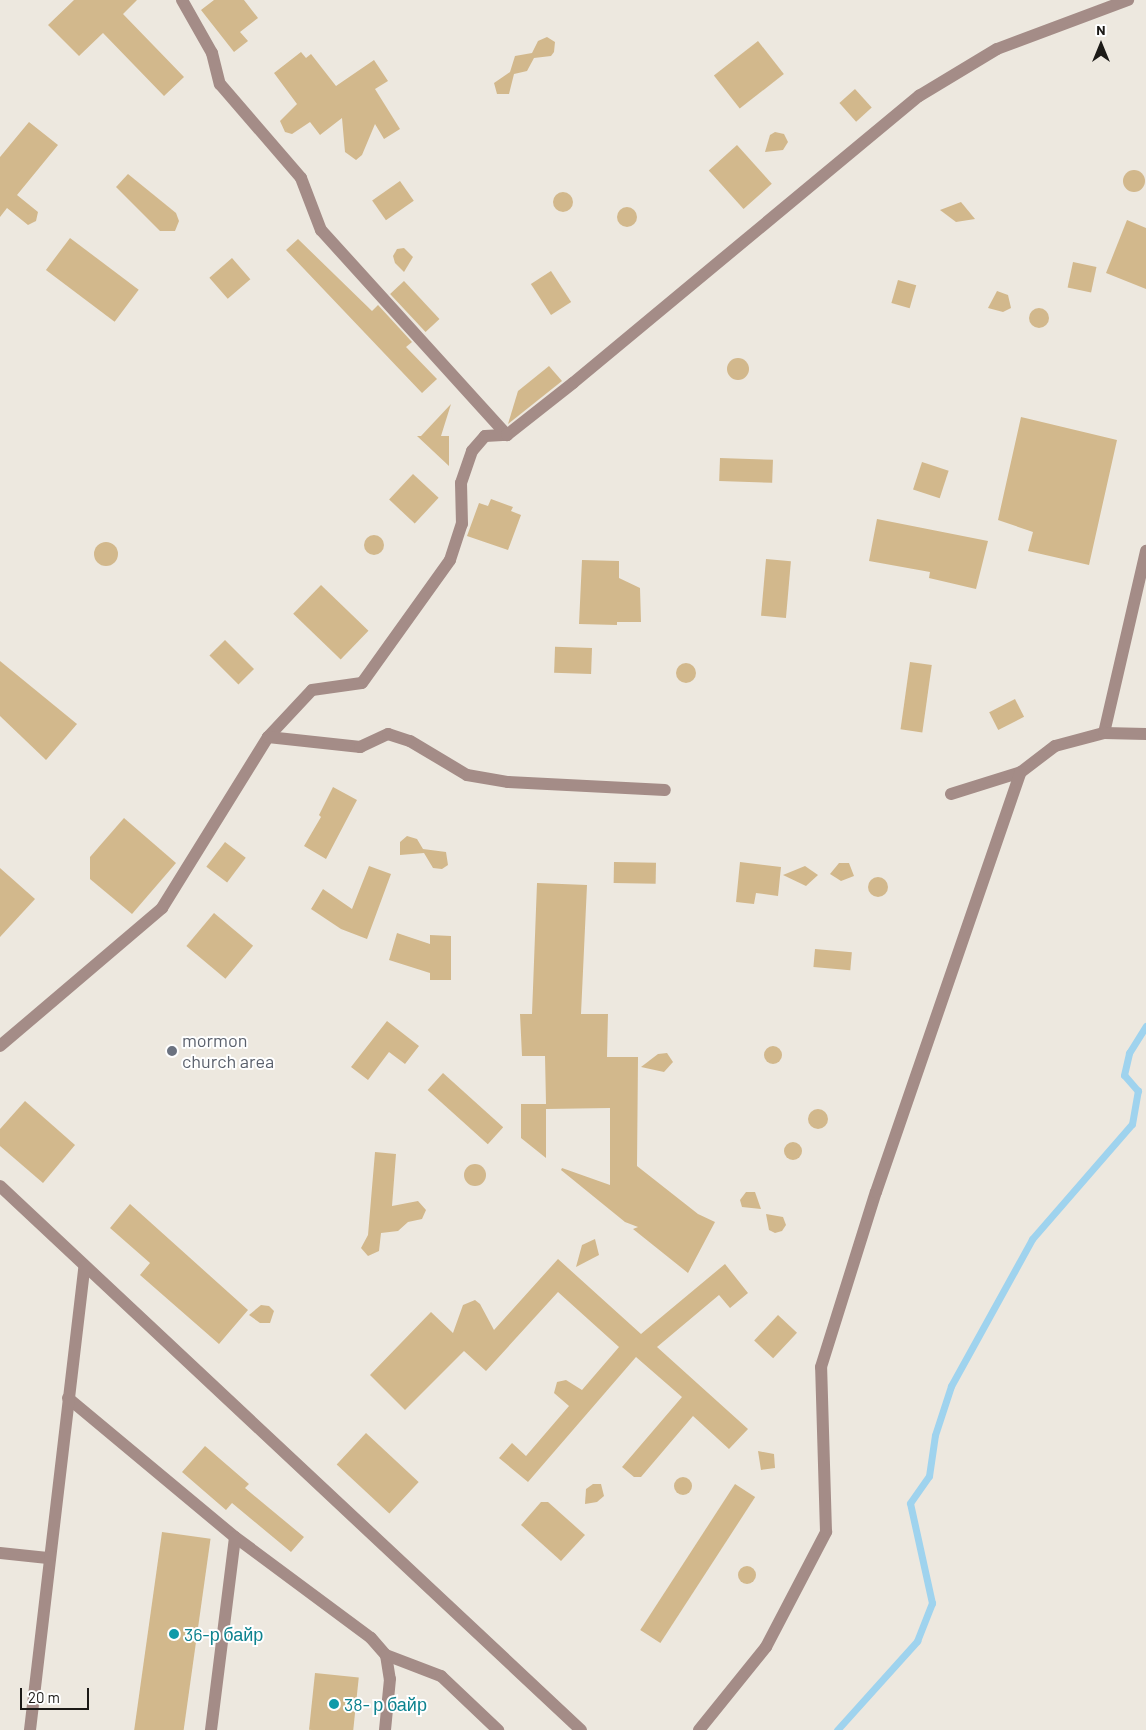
<!DOCTYPE html>
<meta charset="utf-8">
<style>
body{margin:0}
#map{position:relative;width:1146px;height:1730px;overflow:hidden;background:#ede8df;font-family:Barlow,sans-serif}
div>[style]{position:absolute}
[style*='--x']{left:calc(var(--x)*1px);top:calc(var(--y)*1px);width:calc(var(--w)*1px);rotate:calc(var(--a)*1deg)}
.stream>*{height:7px;margin:-3.5px;padding:0 3.5px;transform-origin:3.5px;border-radius:3.5px;background:#9fd3ee}
.building>*{inset:0;background:#d2b88c;transform-origin:0 0}
.round{border-radius:50%}
.minor>*{height:12px;margin:-6px;padding:0 6px;transform-origin:6px;border-radius:6px;background:#a48c87}
.dots>*{width:14px;height:14px;translate:-50% -50%;box-sizing:border-box;border:2px solid #fff;border-radius:50%}
span{translate:-50% -50%;white-space:nowrap;text-align:center;line-height:1.15;-webkit-text-stroke:4px #fff;paint-order:stroke}
.worship-label{font-size:18px;color:#5b616d}
.left{translate:0 -50%;text-align:left}
.culture-label{font-size:18px;color:#0d838f}
.north{position:absolute;left:1076px;top:20px;width:50px;height:50px;-webkit-text-stroke:4px #fff;paint-order:stroke;rotate:0deg;font-size:14px;font-weight:700;line-height:20px;text-align:center;color:#1c1a17}
.north::after{content:'';display:block;margin:auto;width:18px;height:22px;background:#1c1a17;clip-path:polygon(50% 0,100% 100%,50% 72%,0 100%)}
.scale{position:absolute;left:20px;top:1688px;width:69px;height:22px;box-sizing:border-box;border:2px solid #1c1a17;border-top:0;padding-left:6px;font-size:15px;line-height:18px;white-space:nowrap;color:#1c1a17;-webkit-text-stroke:4px #fff;paint-order:stroke}
</style>
<div id="map">
<div class="stream">
<i style="--x:837;--y:1730;--w:120;--a:-48"></i>
<i style="--x:917;--y:1641;--w:41;--a:-68.5"></i>
<i style="--x:932;--y:1603;--w:102;--a:-102.4"></i>
<i style="--x:910;--y:1503;--w:33;--a:-55"></i>
<i style="--x:929;--y:1476;--w:41;--a:-81.7"></i>
<i style="--x:935;--y:1435;--w:52;--a:-71.9"></i>
<i style="--x:951;--y:1386;--w:168;--a:-61.1"></i>
<i style="--x:1032;--y:1239;--w:152;--a:-49"></i>
<i style="--x:1132;--y:1124;--w:34;--a:-80"></i>
<i style="--x:1138;--y:1091;--w:21;--a:-131"></i>
<i style="--x:1124;--y:1075;--w:23;--a:-77"></i>
<i style="--x:1129;--y:1053;--w:32;--a:-58"></i>
</div>
<div class="building">
<i style="clip-path:polygon(74px 0,137px 0,123px 14px,184px 77px,164px 96px,103px 33px,79px 56px,48px 25px)"></i>
<i style="clip-path:polygon(214px 0,244px 0,258px 18px,240px 32px,248px 41px,234px 52px,201px 10px)"></i>
<i style="clip-path:polygon(547px 37px,555px 42px,554px 52px,551px 56px,534px 58px,527px 71px,514px 74px,509px 94px,497px 94px,494px 83px,510px 72px,515px 56px,532px 53px,538px 41px)"></i>
<i style="left:758px;top:41px;width:42px;height:56px;rotate:52deg"></i>
<i style="clip-path:polygon(301px 52px,306px 58px,311px 54px,336px 86px,374px 60px,388px 81px,375px 89px,400px 129px,384px 139px,375px 124px,362px 155px,356px 160px,345px 152px,342px 118px,320px 135px,310px 122px,292px 134px,285px 132px,280px 121px,297px 104px,274px 73px)"></i>
<i style="left:855px;top:89px;width:25px;height:21px;rotate:48deg"></i>
<i style="clip-path:polygon(29px 122px,58px 145px,17px 195px,38px 212px,36px 221px,28px 225px,7px 208px,0 217px,0 157px)"></i>
<i style="clip-path:polygon(775px 132px,784px 134px,788px 142px,783px 150px,765px 152px,770px 135px)"></i>
<i style="left:737px;top:145px;width:52px;height:38px;rotate:48deg"></i>
<i class="round" style="left:1123px;top:170px;width:22px;height:22px"></i>
<i style="clip-path:polygon(128px 174px,176px 213px,179px 221px,175px 231px,160px 231px,116px 187px)"></i>
<i style="left:400px;top:181px;width:24px;height:34px;rotate:55deg"></i>
<i class="round" style="left:553px;top:192px;width:20px;height:20px"></i>
<i style="clip-path:polygon(961px 202px,975px 219px,956px 222px,940px 210px)"></i>
<i class="round" style="left:617px;top:207px;width:20px;height:20px"></i>
<i style="clip-path:polygon(1127px 220px,1146px 228px,1146px 289px,1106px 273px)"></i>
<i style="left:70px;top:238px;width:86px;height:40px;rotate:37deg"></i>
<i style="clip-path:polygon(298px 239px,372px 311px,378px 305px,412px 342px,406px 347px,437px 379px,422px 393px,286px 250px)"></i>
<i style="clip-path:polygon(404px 248px,413px 257px,404px 272px,395px 263px,393px 256px,397px 249px)"></i>
<i style="left:232px;top:258px;width:28px;height:30px;rotate:49deg"></i>
<i style="left:1073px;top:262px;width:24px;height:26px;rotate:12deg"></i>
<i style="left:551px;top:271px;width:37px;height:24px;rotate:57deg"></i>
<i style="left:898px;top:280px;width:19px;height:24px;rotate:16deg"></i>
<i style="left:404px;top:281px;width:52px;height:19px;rotate:47deg"></i>
<i style="clip-path:polygon(997px 291px,1008px 295px,1011px 308px,1003px 312px,988px 308px)"></i>
<i class="round" style="left:1029px;top:308px;width:20px;height:20px"></i>
<i class="round" style="left:727px;top:358px;width:22px;height:22px"></i>
<i style="clip-path:polygon(549px 366px,562px 381px,508px 424px,518px 391px)"></i>
<i style="clip-path:polygon(451px 404px,441px 436px,449px 436px,449px 466px,417px 436px,421px 436px)"></i>
<i style="clip-path:polygon(1021px 417px,1117px 440px,1089px 565px,1028px 551px,1033px 532px,998px 520px)"></i>
<i style="left:720px;top:458px;width:53px;height:23px;rotate:2deg"></i>
<i style="left:922px;top:462px;width:28px;height:29px;rotate:18deg"></i>
<i style="left:413px;top:474px;width:35px;height:35px;rotate:43deg"></i>
<i style="clip-path:polygon(491px 499px,513px 507px,511px 511px,521px 515px,508px 550px,467px 536px,479px 503px,488px 506px)"></i>
<i style="clip-path:polygon(877px 519px,988px 541px,976px 589px,929px 578px,930px 572px,869px 561px)"></i>
<i class="round" style="left:364px;top:535px;width:20px;height:20px"></i>
<i class="round" style="left:94px;top:542px;width:24px;height:24px"></i>
<i style="left:766px;top:559px;width:25px;height:57px;rotate:5deg"></i>
<i style="clip-path:polygon(582px 560px,619px 561px,619px 578px,640px 588px,641px 622px,617px 622px,617px 625px,579px 624px)"></i>
<i style="left:321px;top:585px;width:66px;height:40px;rotate:44deg"></i>
<i style="left:225px;top:640px;width:41px;height:22px;rotate:45deg"></i>
<i style="left:592px;top:648px;width:26px;height:37px;rotate:92deg"></i>
<i style="clip-path:polygon(0 661px,77px 724px,46px 760px,0 716px)"></i>
<i style="left:910px;top:662px;width:22px;height:68px;rotate:8deg"></i>
<i class="round" style="left:676px;top:663px;width:20px;height:20px"></i>
<i style="left:1015px;top:699px;width:20px;height:29px;rotate:63deg"></i>
<i style="clip-path:polygon(333px 787px,357px 800px,326px 859px,304px 846px,321px 817px,319px 815px)"></i>
<i style="clip-path:polygon(124px 818px,176px 863px,132px 914px,90px 879px,90px 857px)"></i>
<i style="clip-path:polygon(407px 836px,417px 839px,423px 849px,446px 852px,448px 865px,442px 869px,433px 868px,424px 853px,400px 855px,400px 842px)"></i>
<i style="left:225px;top:842px;width:26px;height:31px;rotate:37deg"></i>
<i style="left:614px;top:862px;width:42px;height:21px;rotate:1deg"></i>
<i style="clip-path:polygon(740px 862px,781px 867px,778px 896px,756px 893px,754px 904px,736px 902px)"></i>
<i style="clip-path:polygon(839px 863px,849px 863px,854px 876px,841px 881px,830px 874px)"></i>
<i style="clip-path:polygon(369px 866px,391px 874px,367px 939px,341px 929px,311px 909px,323px 889px,352px 909px)"></i>
<i style="clip-path:polygon(805px 866px,818px 875px,806px 886px,783px 875px)"></i>
<i style="clip-path:polygon(0 868px,35px 899px,0 937px)"></i>
<i class="round" style="left:868px;top:877px;width:20px;height:20px"></i>
<i style="clip-path:polygon(537px 883px,587px 885px,581px 1014px,608px 1014px,607px 1057px,638px 1057px,637px 1166px,698px 1214px,715px 1222px,688px 1273px,633px 1229px,638px 1227px,625px 1222px,561px 1170px,562px 1168px,610px 1185px,610px 1108px,546px 1109px,546px 1158px,521px 1138px,521px 1104px,546px 1104px,545px 1056px,522px 1056px,520px 1014px,532px 1014px)"></i>
<i style="left:214px;top:913px;width:51px;height:43px;rotate:40deg"></i>
<i style="clip-path:polygon(397px 933px,430px 944px,430px 935px,451px 936px,451px 980px,430px 980px,430px 973px,389px 960px)"></i>
<i style="left:815px;top:949px;width:37px;height:18px;rotate:5deg"></i>
<i style="clip-path:polygon(387px 1021px,419px 1046px,405px 1064px,389px 1052px,368px 1080px,351px 1067px)"></i>
<i class="round" style="left:764px;top:1046px;width:18px;height:18px"></i>
<i style="clip-path:polygon(667px 1053px,673px 1062px,664px 1072px,641px 1067px,658px 1054px)"></i>
<i style="left:443px;top:1073px;width:81px;height:23px;rotate:42deg"></i>
<i style="clip-path:polygon(25px 1101px,75px 1145px,43px 1183px,0 1146px,0 1129px)"></i>
<i class="round" style="left:808px;top:1109px;width:20px;height:20px"></i>
<i class="round" style="left:784px;top:1142px;width:18px;height:18px"></i>
<i style="clip-path:polygon(375px 1152px,396px 1154px,392px 1206px,418px 1201px,426px 1210px,422px 1219px,408px 1222px,398px 1231px,381px 1233px,379px 1251px,368px 1256px,361px 1248px,368px 1235px)"></i>
<i class="round" style="left:464px;top:1164px;width:22px;height:22px"></i>
<i style="clip-path:polygon(746px 1192px,755px 1192px,761px 1209px,742px 1207px,740px 1200px)"></i>
<i style="clip-path:polygon(130px 1204px,248px 1310px,219px 1344px,140px 1275px,150px 1263px,110px 1228px)"></i>
<i style="clip-path:polygon(766px 1214px,783px 1217px,786px 1225px,782px 1231px,775px 1233px,769px 1230px)"></i>
<i style="clip-path:polygon(595px 1239px,599px 1255px,576px 1267px,582px 1245px)"></i>
<i style="clip-path:polygon(558px 1259px,641px 1334px,725px 1264px,748px 1293px,730px 1308px,719px 1295px,657px 1347px,748px 1429px,729px 1449px,693px 1416px,641px 1477px,634px 1477px,622px 1467px,682px 1397px,636px 1357px,528px 1482px,499px 1458px,512px 1443px,526px 1456px,569px 1406px,554px 1393px,557px 1382px,566px 1380px,582px 1390px,619px 1347px,558px 1292px,486px 1371px,464px 1351px,405px 1410px,370px 1375px,431px 1312px,453px 1333px,463px 1305px,475px 1300px,480px 1304px,494px 1330px)"></i>
<i style="clip-path:polygon(261px 1305px,269px 1306px,274px 1311px,270px 1323px,260px 1323px,249px 1315px)"></i>
<i style="left:778px;top:1315px;width:26px;height:35px;rotate:43deg"></i>
<i style="left:366px;top:1433px;width:72px;height:43px;rotate:43deg"></i>
<i style="clip-path:polygon(205px 1446px,249px 1484px,245px 1488px,304px 1537px,291px 1552px,232px 1503px,226px 1510px,182px 1472px)"></i>
<i style="clip-path:polygon(758px 1451px,774px 1454px,775px 1468px,761px 1470px)"></i>
<i class="round" style="left:674px;top:1477px;width:18px;height:18px"></i>
<i style="clip-path:polygon(593px 1484px,601px 1484px,604px 1496px,597px 1502px,585px 1504px,586px 1489px)"></i>
<i style="left:735px;top:1484px;width:24px;height:174px;rotate:33deg"></i>
<i style="clip-path:polygon(541px 1502px,548px 1502px,585px 1535px,561px 1561px,521px 1525px)"></i>
<i style="left:162px;top:1532px;width:49px;height:200px;rotate:8deg"></i>
<i class="round" style="left:738px;top:1566px;width:18px;height:18px"></i>
<i style="left:315px;top:1673px;width:44px;height:57px;rotate:6deg"></i>
</div>
<div class="minor">
<i style="--x:182;--y:0;--w:61;--a:60.5"></i>
<i style="--x:212;--y:53;--w:32;--a:76"></i>
<i style="--x:220;--y:84;--w:124;--a:49.2"></i>
<i style="--x:301;--y:178;--w:56;--a:69"></i>
<i style="--x:321;--y:230;--w:277;--a:47.8"></i>
<i style="--x:1104;--y:733;--w:187;--a:-77"></i>
<i style="--x:268;--y:737;--w:64;--a:-46.9"></i>
<i style="--x:312;--y:690;--w:50;--a:-8"></i>
<i style="--x:362;--y:683;--w:151;--a:-54.4"></i>
<i style="--x:450;--y:560;--w:38;--a:-72"></i>
<i style="--x:462;--y:524;--w:41;--a:-91.4"></i>
<i style="--x:461;--y:483;--w:34;--a:-71"></i>
<i style="--x:472;--y:451;--w:20;--a:-49"></i>
<i style="--x:485;--y:436;--w:22;--a:-3"></i>
<i style="--x:507;--y:435;--w:84;--a:-38.2"></i>
<i style="--x:573;--y:383;--w:450;--a:-39.7"></i>
<i style="--x:919;--y:96;--w:91;--a:-31.1"></i>
<i style="--x:997;--y:49;--w:140;--a:-20.5"></i>
<i style="--x:951;--y:794;--w:73;--a:-17.4"></i>
<i style="--x:1021;--y:772;--w:43;--a:-37.4"></i>
<i style="--x:1055;--y:746;--w:51;--a:-14.9"></i>
<i style="--x:1104;--y:733;--w:42;--a:1.4"></i>
<i style="--x:0;--y:1046;--w:213;--a:-40.4"></i>
<i style="--x:162;--y:908;--w:201;--a:-58.2"></i>
<i style="--x:268;--y:737;--w:93;--a:6.2"></i>
<i style="--x:360;--y:747;--w:31;--a:-25"></i>
<i style="--x:388;--y:734;--w:23;--a:18"></i>
<i style="--x:410;--y:741;--w:66;--a:30.8"></i>
<i style="--x:467;--y:775;--w:42;--a:9.7"></i>
<i style="--x:508;--y:782;--w:157;--a:2.9"></i>
<i style="--x:0;--y:1186;--w:796;--a:43.12"></i>
<i style="--x:68;--y:1398;--w:217;--a:39.8"></i>
<i style="--x:235;--y:1537;--w:169;--a:36.6"></i>
<i style="--x:371;--y:1638;--w:23;--a:49"></i>
<i style="--x:386;--y:1655;--w:24;--a:81"></i>
<i style="--x:390;--y:1679;--w:51;--a:95.6"></i>
<i style="--x:0;--y:1553;--w:48;--a:5.9"></i>
<i style="--x:386;--y:1655;--w:59;--a:20.9"></i>
<i style="--x:441;--y:1676;--w:79;--a:43.5"></i>
<i style="--x:30;--y:1730;--w:466;--a:-83.3"></i>
<i style="--x:211;--y:1730;--w:194;--a:-82.9"></i>
<i style="--x:699;--y:1730;--w:107;--a:-51.1"></i>
<i style="--x:766;--y:1647;--w:130;--a:-62.4"></i>
<i style="--x:826;--y:1532;--w:165;--a:-91.7"></i>
<i style="--x:821;--y:1367;--w:183;--a:-72.6"></i>
<i style="--x:876;--y:1192;--w:444;--a:-71"></i>
</div>
<div class="dots">
<i style="left:172px;top:1051px;background:#6b7280"></i>
<i style="left:174px;top:1634px;background:#0f9aa8"></i>
<i style="left:334px;top:1704px;background:#0f9aa8"></i>
</div>
<div class="worship-label">
<span class="left" style="left:182px;top:1051px">mormon<br>church area</span>
</div>
<div class="culture-label">
<span class="left" style="left:184px;top:1634px">36-р байр</span>
<span class="left" style="left:344px;top:1704px">38- р байр</span>
</div>
<div class="north">N</div>
<div class="scale">20 m</div>
</div>
